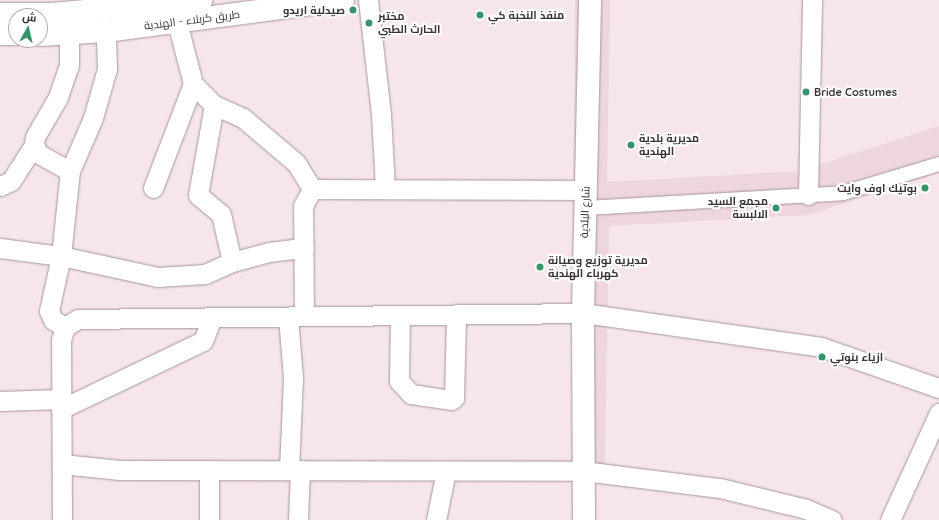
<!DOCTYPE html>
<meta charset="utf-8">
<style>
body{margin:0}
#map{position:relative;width:939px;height:520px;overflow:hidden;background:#f6e5eb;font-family:Quicksand,Cairo,sans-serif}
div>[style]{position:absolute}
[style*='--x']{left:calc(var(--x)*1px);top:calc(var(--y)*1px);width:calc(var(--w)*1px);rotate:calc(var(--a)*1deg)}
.built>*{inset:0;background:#eed6df}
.roads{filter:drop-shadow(0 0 1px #a6969c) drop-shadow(0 0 1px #a6969c)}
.pedestrian>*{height:14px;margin:-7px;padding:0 7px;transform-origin:7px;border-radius:7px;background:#fff}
.minor>*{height:19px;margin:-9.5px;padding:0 9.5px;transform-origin:9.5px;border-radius:9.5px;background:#fff}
.secondary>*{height:22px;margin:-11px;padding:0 11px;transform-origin:11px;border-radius:11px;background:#fff}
.primary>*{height:22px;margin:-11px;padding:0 11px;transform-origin:11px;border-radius:11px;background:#fff}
.dots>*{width:11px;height:11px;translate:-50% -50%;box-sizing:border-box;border:2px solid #fff;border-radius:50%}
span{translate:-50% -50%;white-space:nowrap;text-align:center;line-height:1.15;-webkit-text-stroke:4px #fff;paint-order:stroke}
.poi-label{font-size:11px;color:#3a3335;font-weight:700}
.right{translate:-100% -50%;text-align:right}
.left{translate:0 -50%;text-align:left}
.street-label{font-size:11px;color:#3a3335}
.north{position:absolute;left:8px;top:8px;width:40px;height:40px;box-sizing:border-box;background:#fff;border:1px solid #b0adae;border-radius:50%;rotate:8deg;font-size:11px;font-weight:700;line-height:16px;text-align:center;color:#3a3335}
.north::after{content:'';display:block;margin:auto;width:14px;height:18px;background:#379369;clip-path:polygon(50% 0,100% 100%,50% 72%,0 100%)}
</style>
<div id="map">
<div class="built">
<i style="clip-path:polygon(575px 0,610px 0,607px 182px,800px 171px,939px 126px,939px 173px,808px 215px,609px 226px,605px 469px,572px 464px)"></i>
</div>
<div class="roads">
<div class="pedestrian">
<i style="--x:586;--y:208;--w:257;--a:-3.3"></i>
<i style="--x:843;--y:193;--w:100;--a:-16.8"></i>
</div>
<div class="minor">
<i style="--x:368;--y:0;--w:115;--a:83.5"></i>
<i style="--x:381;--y:114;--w:74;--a:86.9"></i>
<i style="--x:177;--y:22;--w:64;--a:75.5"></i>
<i style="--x:193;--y:84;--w:30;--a:45"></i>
<i style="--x:214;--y:105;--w:32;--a:24"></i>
<i style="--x:243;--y:118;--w:70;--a:40.3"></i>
<i style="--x:296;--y:163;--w:31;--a:58"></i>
<i style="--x:69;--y:35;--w:30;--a:90"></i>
<i style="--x:69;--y:65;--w:36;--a:109"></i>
<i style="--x:57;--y:99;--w:44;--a:120.1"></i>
<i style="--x:35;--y:137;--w:8;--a:97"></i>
<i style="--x:34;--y:145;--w:10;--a:61"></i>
<i style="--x:39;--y:154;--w:35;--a:29"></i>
<i style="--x:214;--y:105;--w:91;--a:100.1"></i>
<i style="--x:198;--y:195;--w:30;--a:40"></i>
<i style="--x:221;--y:214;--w:49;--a:77.1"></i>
<i style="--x:0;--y:186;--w:12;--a:-24"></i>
<i style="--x:11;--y:181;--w:43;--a:-57.4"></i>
<i style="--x:153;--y:188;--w:111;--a:-69"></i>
<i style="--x:808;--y:195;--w:195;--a:-88.8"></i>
<i style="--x:0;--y:248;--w:62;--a:7.5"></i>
<i style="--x:61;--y:256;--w:99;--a:12.2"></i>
<i style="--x:158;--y:277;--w:47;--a:-3.7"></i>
<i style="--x:205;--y:274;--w:30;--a:-24"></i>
<i style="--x:232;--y:262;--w:38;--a:-15"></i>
<i style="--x:269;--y:252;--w:35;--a:-7"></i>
<i style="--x:400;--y:315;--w:66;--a:90.9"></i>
<i style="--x:399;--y:381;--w:18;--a:47"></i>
<i style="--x:411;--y:394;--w:40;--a:8.5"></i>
<i style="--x:451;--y:400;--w:4;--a:-34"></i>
<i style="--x:454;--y:398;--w:84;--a:-88.6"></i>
<i style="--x:304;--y:316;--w:110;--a:-90.5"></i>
<i style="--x:303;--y:206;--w:19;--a:-62"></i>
<i style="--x:312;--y:189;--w:274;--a:0.2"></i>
<i style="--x:288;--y:317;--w:61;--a:85.3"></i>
<i style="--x:293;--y:378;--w:92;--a:92.5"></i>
<i style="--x:65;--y:327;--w:14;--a:-150"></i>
<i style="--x:53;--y:320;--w:10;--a:-114"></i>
<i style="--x:49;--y:311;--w:56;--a:-77.7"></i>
<i style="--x:61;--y:256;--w:85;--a:-84"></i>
<i style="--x:70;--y:171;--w:58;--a:-66.5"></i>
<i style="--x:93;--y:118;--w:51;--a:-74.1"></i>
<i style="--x:107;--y:69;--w:38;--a:-92"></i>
<i style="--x:0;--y:401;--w:61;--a:-1.9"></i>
<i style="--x:61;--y:409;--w:157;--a:-25.6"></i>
<i style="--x:203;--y:341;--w:25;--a:-69"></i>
<i style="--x:62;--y:464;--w:58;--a:5.9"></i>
<i style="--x:120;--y:470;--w:463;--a:0.1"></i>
<i style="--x:583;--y:471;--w:138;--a:7.1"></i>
<i style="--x:720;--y:488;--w:89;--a:13.7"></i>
<i style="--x:806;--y:509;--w:28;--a:23"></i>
<i style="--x:62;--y:520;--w:180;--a:-90.3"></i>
<i style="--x:61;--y:340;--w:14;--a:-73"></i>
<i style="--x:65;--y:327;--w:15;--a:-32"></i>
<i style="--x:78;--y:319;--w:505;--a:-0.68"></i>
<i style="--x:583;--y:313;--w:240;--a:8.1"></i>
<i style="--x:821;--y:347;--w:125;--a:19.2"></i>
<i style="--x:209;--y:520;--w:50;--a:-90"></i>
<i style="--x:298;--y:520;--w:50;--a:-87.7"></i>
<i style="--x:436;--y:520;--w:50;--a:-78.5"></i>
<i style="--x:890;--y:520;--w:118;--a:-65.4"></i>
</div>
<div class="secondary">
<i style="--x:584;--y:520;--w:207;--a:-90.3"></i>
<i style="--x:583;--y:313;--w:313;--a:-88.7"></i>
</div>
<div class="primary">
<i style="--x:0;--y:14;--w:53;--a:0"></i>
<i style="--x:53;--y:14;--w:149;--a:-5.4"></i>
<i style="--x:0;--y:34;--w:16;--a:0"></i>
<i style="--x:40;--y:35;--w:66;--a:-3.5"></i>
<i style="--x:106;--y:31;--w:239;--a:-7.5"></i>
</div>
</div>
<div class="dots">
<i style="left:353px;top:10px;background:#379369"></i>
<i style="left:480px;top:15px;background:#379369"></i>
<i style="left:369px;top:23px;background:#379369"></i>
<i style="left:806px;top:92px;background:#379369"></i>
<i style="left:631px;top:145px;background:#379369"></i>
<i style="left:925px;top:188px;background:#379369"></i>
<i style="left:776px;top:208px;background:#379369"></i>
<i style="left:540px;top:267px;background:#379369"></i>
<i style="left:822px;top:357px;background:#379369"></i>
</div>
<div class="poi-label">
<span class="right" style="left:345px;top:10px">صيدلية اريدو</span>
<span class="left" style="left:488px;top:15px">منفذ النخبة كي</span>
<span class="left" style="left:378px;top:23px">مختبر<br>الحارث الطبي</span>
<span class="left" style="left:814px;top:92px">Bride Costumes</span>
<span class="left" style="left:639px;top:145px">مديرية بلدية<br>الهندية</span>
<span class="right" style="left:917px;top:188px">بوتيك اوف وايت</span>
<span class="right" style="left:768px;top:208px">مجمع السيد<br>الالبسة</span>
<span class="left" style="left:548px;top:267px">مديرية توزيع وصيانة<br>كهرباء الهندية</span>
<span class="left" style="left:830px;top:357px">ازياء بنوتي</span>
</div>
<div class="street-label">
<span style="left:192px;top:20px;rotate:-7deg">طريق كربلاء - الهندية</span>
<span style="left:585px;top:212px;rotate:-88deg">شارع البلدية</span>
</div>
<div class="north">ش</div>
</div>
